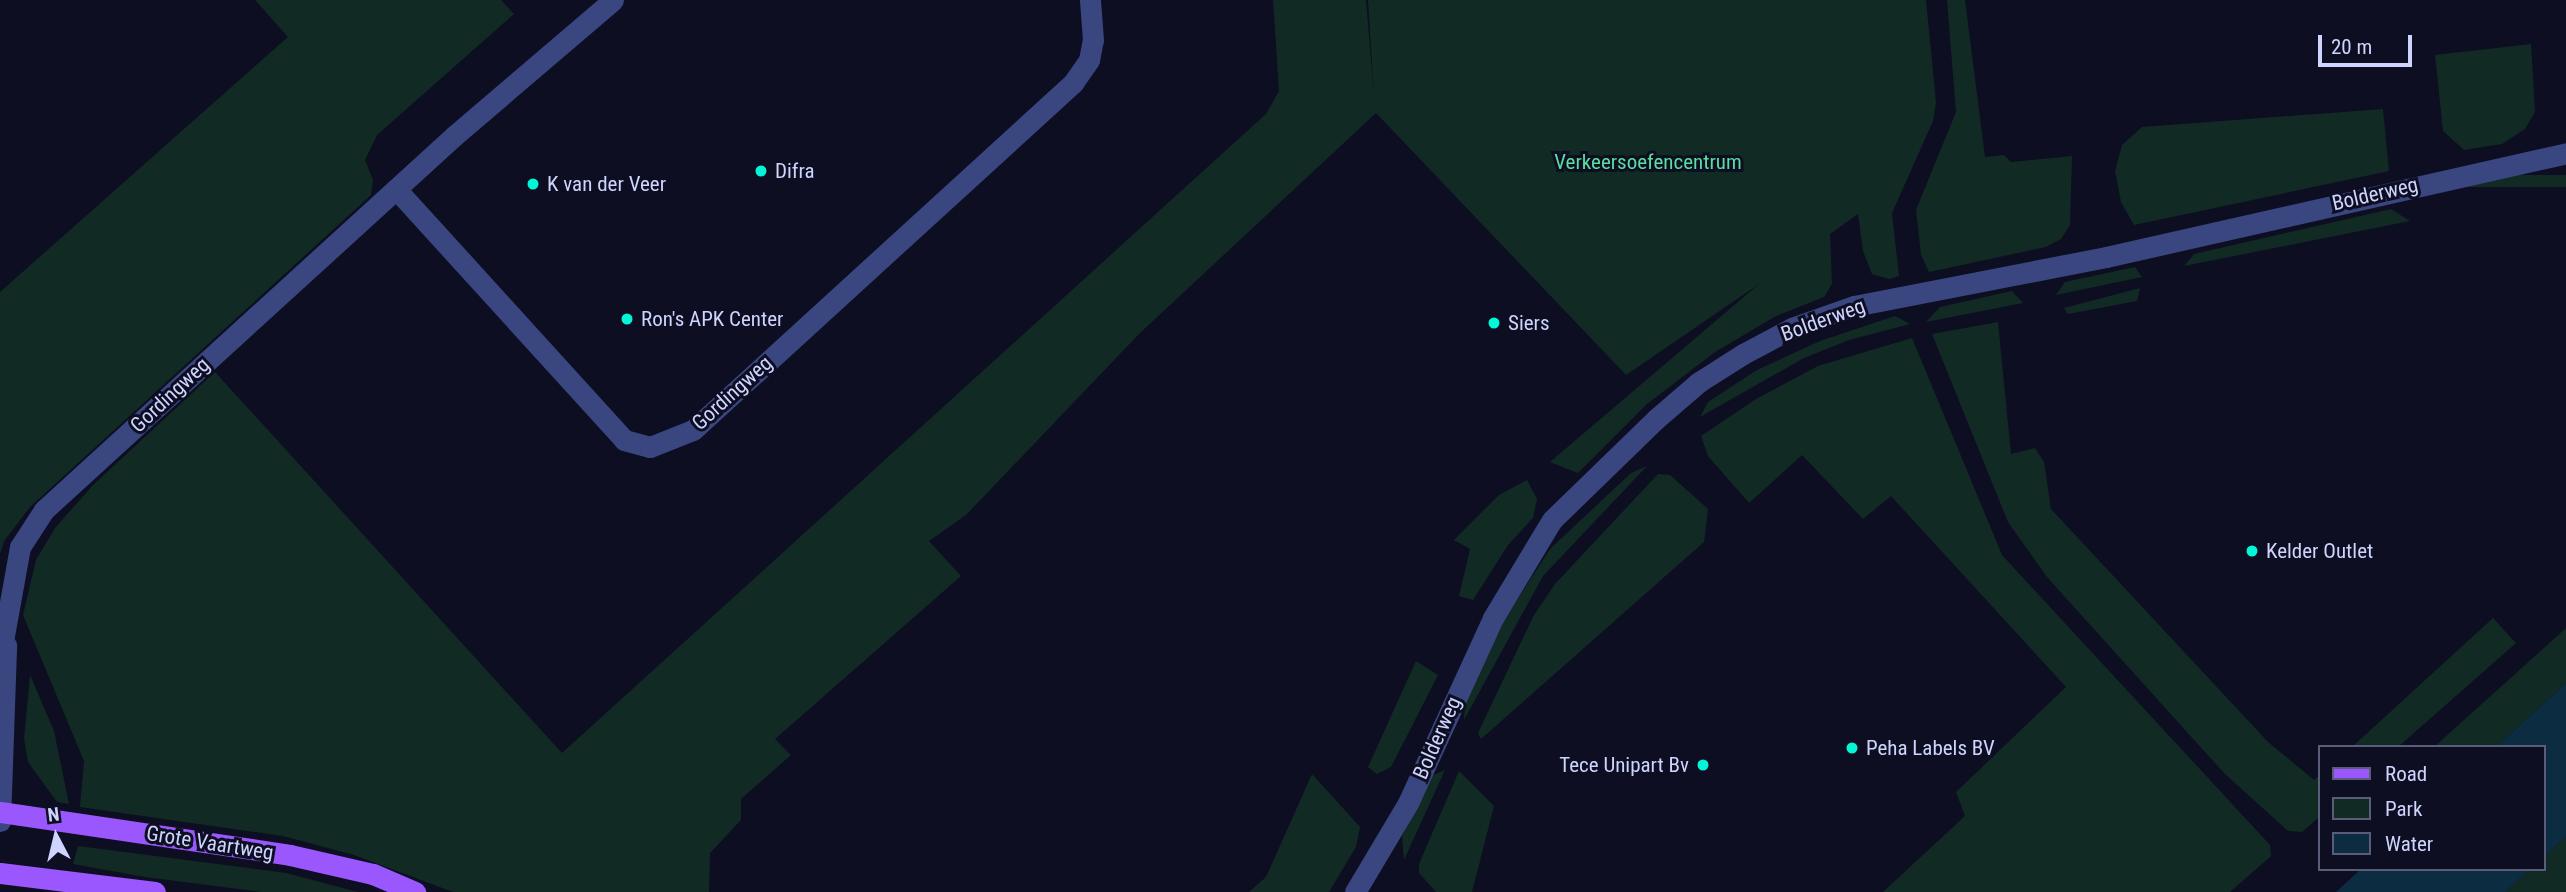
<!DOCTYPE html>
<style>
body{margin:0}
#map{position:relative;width:2566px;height:892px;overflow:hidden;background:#0d0e21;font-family:"Roboto Condensed",sans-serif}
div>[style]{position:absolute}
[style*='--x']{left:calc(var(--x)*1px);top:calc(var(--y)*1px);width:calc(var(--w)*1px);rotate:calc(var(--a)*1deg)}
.green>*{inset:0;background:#112b24;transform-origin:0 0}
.water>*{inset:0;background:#0c2c42}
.minor>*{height:21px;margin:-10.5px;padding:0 10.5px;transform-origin:10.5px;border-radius:10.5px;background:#394680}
.major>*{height:21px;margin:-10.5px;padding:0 10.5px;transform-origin:10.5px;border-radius:10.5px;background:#9957fd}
.dots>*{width:19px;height:19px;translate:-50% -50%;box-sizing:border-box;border:4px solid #0d0e21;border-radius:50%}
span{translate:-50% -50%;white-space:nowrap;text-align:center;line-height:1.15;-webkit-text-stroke:6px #0d0e21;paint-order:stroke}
.park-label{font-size:21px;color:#5bdd9f}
.poi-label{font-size:21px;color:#ced4fe}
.left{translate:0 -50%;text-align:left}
.right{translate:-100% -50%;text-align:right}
.street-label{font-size:21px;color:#ced4fe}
.legend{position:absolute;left:2318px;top:745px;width:228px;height:126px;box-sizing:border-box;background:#0d0e21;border:2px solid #5a5d79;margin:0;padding:9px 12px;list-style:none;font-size:21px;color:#ced4fe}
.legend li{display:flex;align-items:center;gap:14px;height:35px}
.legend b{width:35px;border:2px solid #5a5d79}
.north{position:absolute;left:21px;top:801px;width:70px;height:70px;-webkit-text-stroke:5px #0d0e21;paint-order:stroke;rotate:353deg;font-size:19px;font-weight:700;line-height:28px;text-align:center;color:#ced4fe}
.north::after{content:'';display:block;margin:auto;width:24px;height:32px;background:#ced4fe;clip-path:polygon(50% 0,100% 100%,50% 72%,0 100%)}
.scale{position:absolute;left:2318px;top:35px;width:94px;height:32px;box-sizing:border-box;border:4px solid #ced4fe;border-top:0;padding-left:9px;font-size:21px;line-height:24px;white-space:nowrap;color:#ced4fe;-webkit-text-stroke:5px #0d0e21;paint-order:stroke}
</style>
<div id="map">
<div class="green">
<i style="clip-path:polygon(255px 0,501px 0,514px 14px,377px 135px,365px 160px,373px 180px,371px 195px,30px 507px,4px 541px,0 554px,0 292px,288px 37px)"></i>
<i style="clip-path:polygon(1273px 0,1366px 0,1374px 95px,1368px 0,1926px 0,1936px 103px,1933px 121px,1892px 213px,1899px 276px,1889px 279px,1872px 274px,1863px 251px,1858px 214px,1830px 234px,1832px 284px,1824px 297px,1776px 316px,1715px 352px,1647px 404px,1578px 473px,1550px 462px,1759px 284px,1626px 375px,1376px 113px,1139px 334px,966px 515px,929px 541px,961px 576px,775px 739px,791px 755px,741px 799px,741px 820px,710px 853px,709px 892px,453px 892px,354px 855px,283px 836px,80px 807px,84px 761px,23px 615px,36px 560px,55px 528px,93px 485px,215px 372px,562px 753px,1266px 114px,1279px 91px)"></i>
<i style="clip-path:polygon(1947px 0,1965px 0,1985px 157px,2004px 155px,2011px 162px,2072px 156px,2070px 225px,2061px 239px,2046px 247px,1929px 272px,1921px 255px,1916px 210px,1956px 112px)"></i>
<i style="clip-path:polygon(2531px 44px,2535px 112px,2525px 129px,2502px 144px,2464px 150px,2443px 131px,2435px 55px)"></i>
<i style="clip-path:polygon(2383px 109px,2389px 171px,2134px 225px,2121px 202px,2115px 171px,2122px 145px,2142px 127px)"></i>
<i style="left:2566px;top:175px;width:12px;height:117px;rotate:90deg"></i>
<i style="clip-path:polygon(2391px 209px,2410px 221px,2184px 266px,2194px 254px)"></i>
<i style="clip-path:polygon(2135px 267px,2142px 277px,2056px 295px,2065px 282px)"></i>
<i style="clip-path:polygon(2140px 288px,2137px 301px,2068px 314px,2064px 308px)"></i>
<i style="clip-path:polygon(2012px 291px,2023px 303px,1926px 322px,1940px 307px)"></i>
<i style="clip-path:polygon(1895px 316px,1910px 324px,1849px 340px,1804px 358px,1700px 417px,1708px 402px,1757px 370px,1820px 341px)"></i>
<i style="clip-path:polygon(1998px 322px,2011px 454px,2035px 448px,2044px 462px,2051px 509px,2268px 742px,2314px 780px,2319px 776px,2319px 817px,2302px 832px,2288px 831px,2224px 773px,2047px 577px,2008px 522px,1932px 334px)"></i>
<i style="clip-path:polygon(1912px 338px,2002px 555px,2270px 845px,2271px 856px,2230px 892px,1883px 892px,1965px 816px,1956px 792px,2066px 687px,1891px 496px,1863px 519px,1802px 455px,1749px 503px,1708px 456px,1701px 436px,1756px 399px,1818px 366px)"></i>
<i style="clip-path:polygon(1647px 466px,1543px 576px,1464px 720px,1465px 702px,1506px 617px,1550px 549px,1631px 473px)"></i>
<i style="clip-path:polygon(1658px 474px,1670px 475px,1708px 509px,1704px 542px,1481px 739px,1478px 733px,1534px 615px,1555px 584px)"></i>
<i style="clip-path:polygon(1527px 480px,1537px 499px,1533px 518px,1508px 545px,1473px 600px,1459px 596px,1470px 549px,1454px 540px,1499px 495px)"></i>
<i style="clip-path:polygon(2493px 618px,2516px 643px,2398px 747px,2352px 747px)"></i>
<i style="clip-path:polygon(2566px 628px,2566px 683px,2496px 747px,2434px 747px)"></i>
<i style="clip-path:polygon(1416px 661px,1438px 675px,1391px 767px,1377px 774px,1368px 767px)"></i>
<i style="clip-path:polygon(30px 675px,54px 731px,69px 804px,57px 802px,28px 762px,24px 739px)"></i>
<i style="clip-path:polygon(1445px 770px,1404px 860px,1402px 836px,1431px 776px)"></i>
<i style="clip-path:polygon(1459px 771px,1494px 806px,1472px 892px,1436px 892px,1419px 873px,1419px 864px)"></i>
<i style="clip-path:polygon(1312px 774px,1360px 827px,1356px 847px,1329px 892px,1249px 892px,1266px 877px)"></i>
<i style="clip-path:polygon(2566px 837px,2566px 892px,2505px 892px,2530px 869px,2543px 869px,2543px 857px)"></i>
<i style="clip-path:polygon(78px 846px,286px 873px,358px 892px,261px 892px,145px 877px,73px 864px)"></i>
</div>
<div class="water">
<i style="clip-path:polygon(2566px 683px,2566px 837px,2543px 857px,2543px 747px,2496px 747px)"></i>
<i style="clip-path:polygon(2361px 869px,2530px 869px,2505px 892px,2336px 892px)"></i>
</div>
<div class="minor">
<i style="--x:396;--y:189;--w:339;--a:47.7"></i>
<i style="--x:624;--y:440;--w:27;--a:15"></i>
<i style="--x:650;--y:447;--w:46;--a:-21.6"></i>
<i style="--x:693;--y:430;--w:515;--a:-42.4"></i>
<i style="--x:1073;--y:83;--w:28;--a:-55"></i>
<i style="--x:1089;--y:60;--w:20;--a:-79"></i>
<i style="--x:1093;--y:40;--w:40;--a:-94.3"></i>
<i style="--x:0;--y:658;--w:113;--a:-79.8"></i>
<i style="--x:20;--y:547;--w:44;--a:-57"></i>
<i style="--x:44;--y:510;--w:555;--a:-42.37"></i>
<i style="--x:454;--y:136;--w:209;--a:-40.5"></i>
<i style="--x:0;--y:821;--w:176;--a:-88"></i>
<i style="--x:1355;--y:892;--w:104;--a:-59.2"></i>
<i style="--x:1408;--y:803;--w:204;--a:-65.3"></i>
<i style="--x:1493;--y:618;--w:114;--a:-59"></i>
<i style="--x:1552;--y:520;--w:145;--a:-44.2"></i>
<i style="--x:1656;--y:419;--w:57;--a:-40.7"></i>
<i style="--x:1699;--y:382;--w:52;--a:-32.5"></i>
<i style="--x:1743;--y:354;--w:55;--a:-28"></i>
<i style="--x:1792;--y:328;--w:66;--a:-19.5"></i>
<i style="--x:1854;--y:306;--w:257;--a:-11"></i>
<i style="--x:2106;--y:257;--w:472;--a:-12.7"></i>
</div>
<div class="major">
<i style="--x:0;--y:812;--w:293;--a:8.4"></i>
<i style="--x:290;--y:855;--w:85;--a:12.9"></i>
<i style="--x:373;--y:874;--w:46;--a:23.2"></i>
<i style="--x:0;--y:873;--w:156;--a:7"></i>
</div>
<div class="dots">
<i style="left:761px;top:171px;background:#03f6d7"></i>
<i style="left:533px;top:184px;background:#03f6d7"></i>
<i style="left:627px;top:319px;background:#03f6d7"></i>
<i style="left:1494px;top:323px;background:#03f6d7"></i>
<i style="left:2252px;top:551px;background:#03f6d7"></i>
<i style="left:1852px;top:748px;background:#03f6d7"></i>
<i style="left:1703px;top:765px;background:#03f6d7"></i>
</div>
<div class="park-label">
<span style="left:1648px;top:162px">Verkeersoefencentrum</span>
</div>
<div class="poi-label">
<span class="left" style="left:775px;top:171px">Difra</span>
<span class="left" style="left:547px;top:184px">K van der Veer</span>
<span class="left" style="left:641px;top:319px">Ron's APK Center</span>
<span class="left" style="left:1508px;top:323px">Siers</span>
<span class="left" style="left:2266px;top:551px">Kelder Outlet</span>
<span class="left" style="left:1866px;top:748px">Peha Labels BV</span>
<span class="right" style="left:1689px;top:765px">Tece Unipart Bv</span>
</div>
<div class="street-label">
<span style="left:2375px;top:194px;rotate:-13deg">Bolderweg</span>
<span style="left:1823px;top:320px;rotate:-20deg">Bolderweg</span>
<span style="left:732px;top:393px;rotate:-42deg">Gordingweg</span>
<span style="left:170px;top:395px;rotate:-43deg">Gordingweg</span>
<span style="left:1437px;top:738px;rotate:-66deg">Bolderweg</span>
<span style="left:210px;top:843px;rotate:9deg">Grote Vaartweg</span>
</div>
<ul class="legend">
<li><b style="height:9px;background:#9957fd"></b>Road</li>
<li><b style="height:19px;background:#112b24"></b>Park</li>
<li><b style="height:19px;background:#0c2c42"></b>Water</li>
</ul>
<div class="north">N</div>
<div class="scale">20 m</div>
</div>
